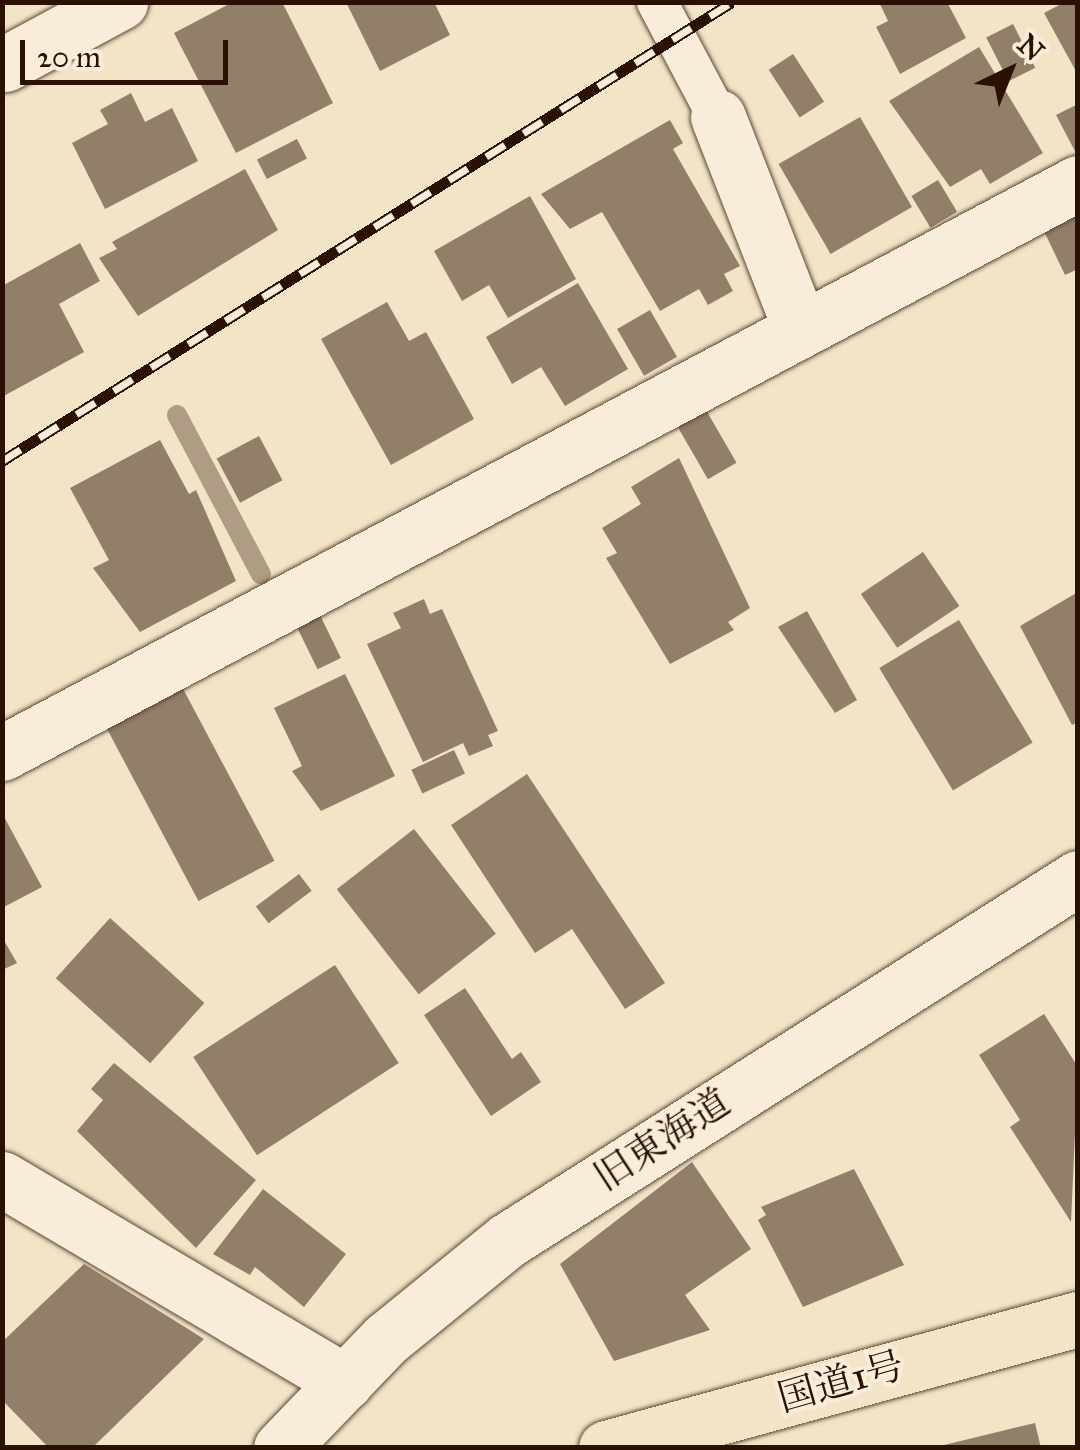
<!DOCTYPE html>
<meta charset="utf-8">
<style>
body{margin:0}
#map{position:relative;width:1080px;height:1450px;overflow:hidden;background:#f2e4c6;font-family:"IM FELL Great Primer","Noto Serif JP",serif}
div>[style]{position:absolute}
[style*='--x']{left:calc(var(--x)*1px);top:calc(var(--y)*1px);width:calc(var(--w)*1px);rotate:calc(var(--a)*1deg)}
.stream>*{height:20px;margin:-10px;padding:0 10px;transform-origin:10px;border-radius:10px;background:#ae9c84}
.building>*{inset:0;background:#927f69;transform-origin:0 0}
.roads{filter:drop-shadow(0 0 2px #5c4634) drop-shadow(0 0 2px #5c4634)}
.lane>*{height:40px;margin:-20px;padding:0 20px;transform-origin:20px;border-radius:20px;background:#f7edda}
.street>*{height:55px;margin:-27.5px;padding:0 27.5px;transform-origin:27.5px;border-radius:27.5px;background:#f7edda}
.highway>*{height:55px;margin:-27.5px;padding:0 27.5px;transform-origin:27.5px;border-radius:27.5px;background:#f2e4c6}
.rail>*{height:11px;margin-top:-5.5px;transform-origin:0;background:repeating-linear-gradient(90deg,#f7edda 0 22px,#2a1104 0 44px);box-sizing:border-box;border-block:2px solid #2a1104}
span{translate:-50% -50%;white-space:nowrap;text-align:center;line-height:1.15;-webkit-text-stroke:8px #f7edda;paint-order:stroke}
.street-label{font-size:38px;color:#2a1104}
.frame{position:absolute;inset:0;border:5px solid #2a1104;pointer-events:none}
.north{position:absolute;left:960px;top:20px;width:100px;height:100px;-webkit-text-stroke:8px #f7edda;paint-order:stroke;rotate:43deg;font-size:28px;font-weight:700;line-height:40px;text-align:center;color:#2a1104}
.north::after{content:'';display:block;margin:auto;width:35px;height:45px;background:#2a1104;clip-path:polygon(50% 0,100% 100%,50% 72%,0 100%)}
.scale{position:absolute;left:20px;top:40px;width:208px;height:45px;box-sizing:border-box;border:5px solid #2a1104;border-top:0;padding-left:12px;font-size:30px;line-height:35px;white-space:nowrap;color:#2a1104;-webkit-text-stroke:8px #f7edda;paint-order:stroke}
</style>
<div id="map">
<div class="stream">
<i style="--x:177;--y:415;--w:180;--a:62.2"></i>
</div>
<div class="building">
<i style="clip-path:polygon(233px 2px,282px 2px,333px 103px,236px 153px,174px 33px)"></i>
<i style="clip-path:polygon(346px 2px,434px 2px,450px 35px,380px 71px)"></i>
<i style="clip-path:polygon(879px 2px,947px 2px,966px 38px,900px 74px,876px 27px,888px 21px)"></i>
<i style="clip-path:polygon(1065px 2px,1078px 2px,1078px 75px,1044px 13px)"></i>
<i style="left:1013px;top:24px;width:49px;height:30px;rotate:63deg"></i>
<i style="clip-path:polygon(979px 47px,1043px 153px,990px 184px,981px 169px,950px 187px,889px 101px)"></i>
<i style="left:793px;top:54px;width:57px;height:29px;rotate:57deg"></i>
<i style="clip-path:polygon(131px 93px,145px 122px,172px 108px,198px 161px,105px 209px,72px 143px,108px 124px,100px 110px)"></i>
<i style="clip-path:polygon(1078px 104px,1078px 157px,1056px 115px)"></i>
<i style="left:860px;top:117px;width:104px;height:94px;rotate:60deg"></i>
<i style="clip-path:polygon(670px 120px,683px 143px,673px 149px,740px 266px,724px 274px,733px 291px,708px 305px,699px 289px,660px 311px,602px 212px,570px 229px,541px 194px)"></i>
<i style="left:297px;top:139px;width:22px;height:45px;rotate:63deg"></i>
<i style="clip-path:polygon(245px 169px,278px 230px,138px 316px,99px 258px,117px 249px,112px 242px)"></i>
<i style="left:938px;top:180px;width:37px;height:31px;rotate:59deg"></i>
<i style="clip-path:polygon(530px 196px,576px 279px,508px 318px,489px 285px,462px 301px,434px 251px)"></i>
<i style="clip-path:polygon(1078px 206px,1078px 269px,1065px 275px,1041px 225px)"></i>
<i style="clip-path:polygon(80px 243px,100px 281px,59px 304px,84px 352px,2px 397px,2px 286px)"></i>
<i style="clip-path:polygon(578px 283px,628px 369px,565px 406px,541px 367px,512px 384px,486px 337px)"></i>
<i style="clip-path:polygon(387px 302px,409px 341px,426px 332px,474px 419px,391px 465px,321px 339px)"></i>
<i style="left:650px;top:310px;width:54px;height:38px;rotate:60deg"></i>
<i style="left:702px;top:403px;width:69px;height:33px;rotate:60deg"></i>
<i style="left:259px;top:436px;width:50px;height:48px;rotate:62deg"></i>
<i style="clip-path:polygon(160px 440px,189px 494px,196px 490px,236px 581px,140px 632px,93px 568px,109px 560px,70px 488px)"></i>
<i style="clip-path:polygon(679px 458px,750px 608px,728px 622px,734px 630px,670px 664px,606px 558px,617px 553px,602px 528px,641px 504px,631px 487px)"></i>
<i style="left:923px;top:552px;width:65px;height:75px;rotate:56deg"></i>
<i style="clip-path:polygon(1078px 592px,1078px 722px,1072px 725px,1020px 626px)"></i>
<i style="clip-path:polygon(424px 599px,430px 614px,442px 609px,498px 731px,488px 735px,493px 746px,469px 756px,463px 743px,423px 762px,367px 644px,401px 628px,393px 613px)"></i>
<i style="clip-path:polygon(807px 611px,857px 700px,835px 713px,778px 627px)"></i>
<i style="left:319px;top:613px;width:50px;height:26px;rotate:64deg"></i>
<i style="left:959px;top:620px;width:143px;height:93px;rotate:59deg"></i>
<i style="clip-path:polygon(345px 674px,395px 776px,321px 811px,292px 771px,302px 766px,274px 708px)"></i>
<i style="left:181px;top:685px;width:199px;height:86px;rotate:62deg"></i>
<i style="left:454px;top:750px;width:26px;height:47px;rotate:65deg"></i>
<i style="clip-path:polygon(527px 774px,665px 983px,625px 1009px,572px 929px,535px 953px,451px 825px)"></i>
<i style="clip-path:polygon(2px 813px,42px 887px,2px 908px)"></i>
<i style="left:414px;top:829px;width:133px;height:98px;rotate:52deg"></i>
<i style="left:299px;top:874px;width:21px;height:54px;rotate:53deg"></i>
<i style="left:110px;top:918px;width:127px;height:81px;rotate:42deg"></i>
<i style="clip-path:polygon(2px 937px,17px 963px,2px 970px)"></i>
<i style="left:335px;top:965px;width:117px;height:169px;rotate:57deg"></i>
<i style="clip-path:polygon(465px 988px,512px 1059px,521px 1052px,541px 1082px,491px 1116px,424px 1015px)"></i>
<i style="clip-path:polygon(1044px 1014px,1078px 1067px,1071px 1222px,1010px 1127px,1020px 1120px,979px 1055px)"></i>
<i style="clip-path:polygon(114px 1063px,256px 1180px,196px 1248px,77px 1131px,103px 1100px,91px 1089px)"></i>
<i style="clip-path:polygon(692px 1162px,751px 1249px,685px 1295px,710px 1330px,614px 1361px,560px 1264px)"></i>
<i style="clip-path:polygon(854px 1169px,904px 1265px,803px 1307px,758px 1220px,766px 1215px,761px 1207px)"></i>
<i style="clip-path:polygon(263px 1189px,346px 1254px,304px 1307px,255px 1267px,250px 1275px,213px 1254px)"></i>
<i style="clip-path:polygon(84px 1264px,204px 1339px,92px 1448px,49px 1448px,2px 1400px,2px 1342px)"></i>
<i style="clip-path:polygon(1035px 1423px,1041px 1448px,940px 1448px,940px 1446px)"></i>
</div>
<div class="roads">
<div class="lane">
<i style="--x:657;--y:2;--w:130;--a:62.1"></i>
</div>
<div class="street">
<i style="--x:5;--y:64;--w:131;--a:-28.3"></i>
<i style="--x:718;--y:117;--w:223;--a:68.7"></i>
<i style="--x:2;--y:753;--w:1218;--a:-27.91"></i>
<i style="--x:2;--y:1179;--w:399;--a:30.6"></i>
<i style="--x:281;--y:1448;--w:151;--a:-46.1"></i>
<i style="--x:386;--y:1339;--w:157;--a:-39.1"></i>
<i style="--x:508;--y:1240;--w:675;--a:-32.42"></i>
</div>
<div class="highway">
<i style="--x:606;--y:1448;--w:489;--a:-15.3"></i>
</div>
</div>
<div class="rail">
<i style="--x:2;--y:461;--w:862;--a:-32.16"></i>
</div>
<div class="street-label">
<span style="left:662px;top:1140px;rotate:-33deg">旧東海道</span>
<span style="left:841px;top:1382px;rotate:-16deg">国道1号</span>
</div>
<div class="frame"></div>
<div class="north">N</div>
<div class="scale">20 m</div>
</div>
